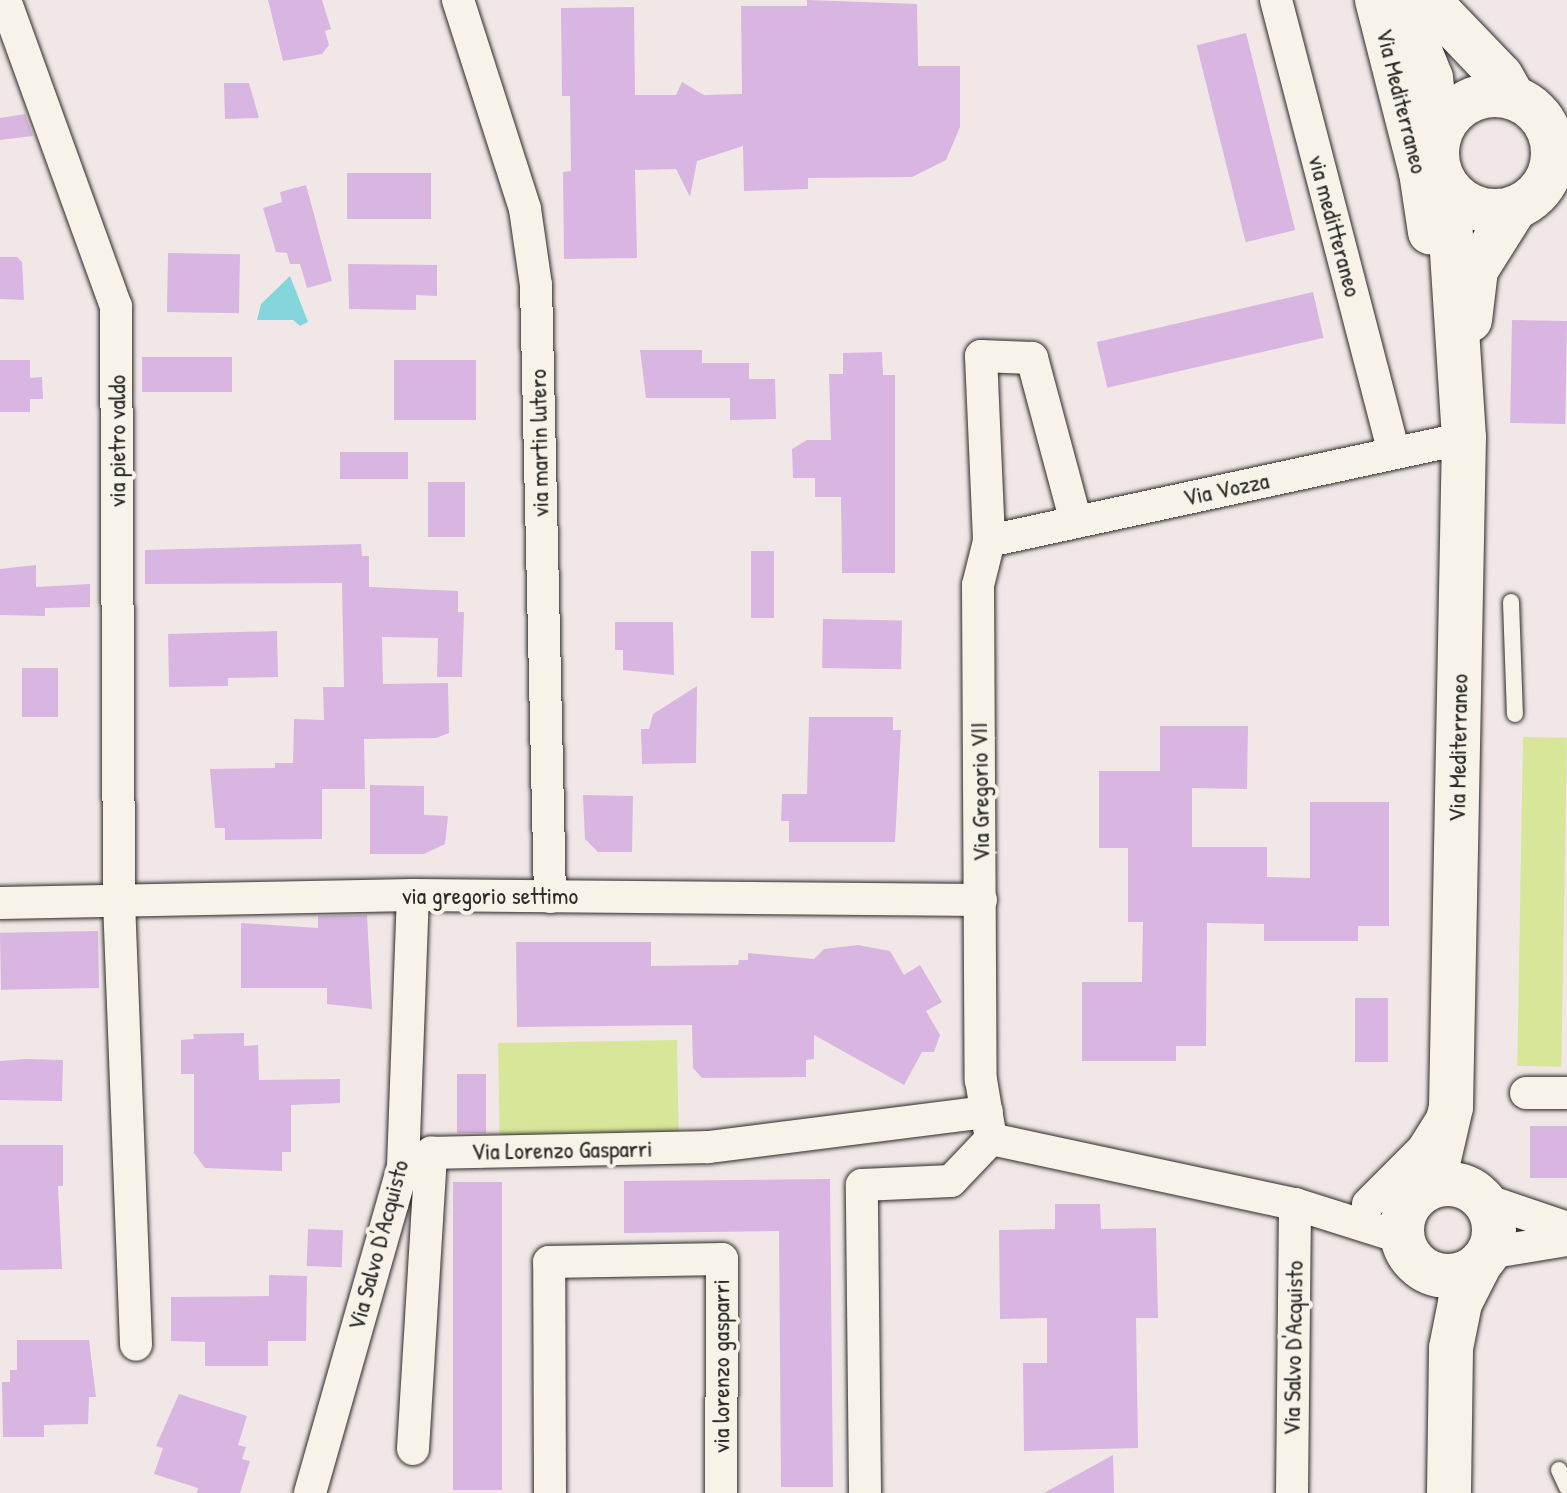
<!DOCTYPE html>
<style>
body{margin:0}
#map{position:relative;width:1567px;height:1493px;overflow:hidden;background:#f1e7e7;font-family:"Patrick Hand",sans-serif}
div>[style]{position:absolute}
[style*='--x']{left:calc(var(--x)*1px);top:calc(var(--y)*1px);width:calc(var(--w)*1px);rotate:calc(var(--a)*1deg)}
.green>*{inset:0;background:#d7e699;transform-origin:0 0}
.water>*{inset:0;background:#85d6dc}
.building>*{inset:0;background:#d8b6e1;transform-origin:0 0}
.roads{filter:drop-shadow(0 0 2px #2b2b2b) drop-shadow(0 0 2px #2b2b2b)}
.lane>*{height:16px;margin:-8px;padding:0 8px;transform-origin:8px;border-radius:8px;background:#f7f3e8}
.street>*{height:32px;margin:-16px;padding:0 16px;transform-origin:16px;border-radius:16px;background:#f7f3e8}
.secondary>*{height:44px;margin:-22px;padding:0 22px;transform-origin:22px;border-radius:22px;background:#f7f3e8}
.secondary>.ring{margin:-22px;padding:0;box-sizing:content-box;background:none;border:44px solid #f7f3e8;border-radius:50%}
span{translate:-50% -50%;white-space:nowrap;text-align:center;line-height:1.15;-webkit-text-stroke:8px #f7f3e8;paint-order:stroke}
.street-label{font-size:24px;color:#2b2b2b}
</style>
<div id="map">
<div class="green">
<i style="left:1523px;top:737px;width:44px;height:329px;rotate:1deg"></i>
<i style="left:677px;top:1040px;width:99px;height:179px;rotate:89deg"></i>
</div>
<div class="water">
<i style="clip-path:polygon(290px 276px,308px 322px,300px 326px,293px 320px,257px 320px,261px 304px)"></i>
</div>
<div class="building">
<i style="clip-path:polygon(268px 0,322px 0,331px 29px,325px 31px,329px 45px,322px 54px,283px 61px)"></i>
<i style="clip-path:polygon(807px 0,917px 4px,918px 66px,960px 66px,960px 127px,946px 160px,912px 177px,808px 178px,808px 189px,744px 191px,743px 146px,697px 161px,690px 197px,676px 169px,635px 170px,637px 258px,564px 259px,563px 172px,571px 171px,570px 96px,562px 96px,561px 8px,634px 7px,635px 95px,676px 95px,682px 82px,704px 95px,742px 94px,741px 6px,807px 6px)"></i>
<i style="left:1246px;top:33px;width:203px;height:51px;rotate:76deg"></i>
<i style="clip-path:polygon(224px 83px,249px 83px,259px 118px,225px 119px)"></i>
<i style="clip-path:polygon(25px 114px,33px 136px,0 140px,0 118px)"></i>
<i style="left:431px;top:173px;width:46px;height:84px;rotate:90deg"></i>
<i style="clip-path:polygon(306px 185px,332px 281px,307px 288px,300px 264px,290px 264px,287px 253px,276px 252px,263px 208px,282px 202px,280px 192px)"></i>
<i style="left:168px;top:253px;width:72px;height:59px;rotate:1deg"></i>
<i style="clip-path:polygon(0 257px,17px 257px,22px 262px,24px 300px,0 299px)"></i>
<i style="clip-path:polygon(348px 264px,437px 265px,437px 296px,416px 295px,416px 310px,349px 309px)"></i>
<i style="left:1313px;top:292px;width:47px;height:222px;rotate:77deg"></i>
<i style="left:1512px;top:320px;width:55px;height:103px;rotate:1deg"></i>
<i style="clip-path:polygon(640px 350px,702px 350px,702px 363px,749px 363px,749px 379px,775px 379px,776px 419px,730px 420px,730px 398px,646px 398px)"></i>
<i style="clip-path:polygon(882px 352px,883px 375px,895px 375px,895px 573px,842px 573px,841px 497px,815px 497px,815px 478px,793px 478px,792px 449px,807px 440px,831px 440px,829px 374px,843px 374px,843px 353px)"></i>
<i style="left:142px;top:357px;width:90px;height:35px"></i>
<i style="clip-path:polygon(0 360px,30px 360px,30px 378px,42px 377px,43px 399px,30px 399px,30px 412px,0 412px)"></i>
<i style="left:394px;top:360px;width:82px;height:60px"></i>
<i style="left:408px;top:452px;width:27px;height:68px;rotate:90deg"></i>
<i style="left:428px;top:482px;width:37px;height:55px"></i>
<i style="clip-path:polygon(361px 544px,362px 556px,369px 556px,369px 587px,458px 591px,458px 612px,464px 612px,462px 677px,437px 677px,438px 638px,382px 637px,383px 684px,448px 683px,449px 733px,436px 738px,364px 739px,365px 789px,322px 789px,322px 839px,225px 840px,225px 828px,215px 828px,210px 769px,275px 768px,275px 763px,293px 763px,294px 719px,324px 720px,323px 687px,344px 687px,342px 583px,145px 584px,145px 550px)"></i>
<i style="left:751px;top:551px;width:23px;height:67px"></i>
<i style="clip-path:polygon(36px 565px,36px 587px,90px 584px,90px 607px,45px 608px,45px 616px,0 615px,0 569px)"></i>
<i style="left:823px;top:619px;width:79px;height:49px;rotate:1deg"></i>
<i style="clip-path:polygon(615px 622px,673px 622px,674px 675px,623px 670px,623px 650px,615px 650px)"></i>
<i style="clip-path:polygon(277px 631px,278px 677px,228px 678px,228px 686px,169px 687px,168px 634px)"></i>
<i style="left:22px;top:668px;width:36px;height:49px"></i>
<i style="clip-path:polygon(697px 686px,696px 763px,642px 764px,641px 729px,649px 729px,653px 714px)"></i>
<i style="clip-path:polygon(809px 717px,893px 717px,893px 730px,901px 730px,895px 842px,789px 842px,789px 821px,781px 821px,782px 794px,807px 794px)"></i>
<i style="clip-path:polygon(1160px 726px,1248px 726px,1247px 789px,1192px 788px,1192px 847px,1267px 847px,1267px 877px,1310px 878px,1310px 802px,1389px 802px,1389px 926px,1358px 926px,1358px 941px,1264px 941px,1264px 924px,1207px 923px,1206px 1046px,1176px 1046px,1176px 1061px,1082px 1061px,1082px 982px,1142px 982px,1143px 922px,1128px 922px,1128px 848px,1099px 848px,1099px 771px,1160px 771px)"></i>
<i style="clip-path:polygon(370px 785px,424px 786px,424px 815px,448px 816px,445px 844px,424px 854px,370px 854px)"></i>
<i style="clip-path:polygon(583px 795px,633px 796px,632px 852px,598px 852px,585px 839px)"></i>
<i style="clip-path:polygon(367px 915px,372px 1009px,327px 1004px,327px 988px,241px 988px,241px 923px,318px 928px,318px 916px)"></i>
<i style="left:98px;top:931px;width:57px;height:98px;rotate:89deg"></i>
<i style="clip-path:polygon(516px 942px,651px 942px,651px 966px,738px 965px,739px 960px,748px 960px,748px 953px,814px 959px,824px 949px,858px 945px,890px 951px,904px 975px,920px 965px,942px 1002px,926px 1011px,940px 1035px,934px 1052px,922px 1052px,904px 1085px,814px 1035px,814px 1059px,806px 1060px,806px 1077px,702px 1078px,693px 1068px,692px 1025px,517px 1027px)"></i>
<i style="left:1355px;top:998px;width:33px;height:64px"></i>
<i style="clip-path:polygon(244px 1033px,244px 1046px,258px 1045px,259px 1080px,340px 1079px,340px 1103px,291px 1105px,291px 1152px,282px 1152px,282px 1171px,205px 1168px,194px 1153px,194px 1074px,181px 1074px,181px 1040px,194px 1039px,193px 1034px)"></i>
<i style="clip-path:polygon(26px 1059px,63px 1060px,62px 1101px,0 1100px,0 1061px)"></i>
<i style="left:457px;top:1074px;width:29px;height:59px"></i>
<i style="left:1530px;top:1126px;width:37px;height:52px"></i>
<i style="clip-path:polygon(0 1145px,63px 1145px,63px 1186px,58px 1186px,62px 1269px,0 1270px)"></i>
<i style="clip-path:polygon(830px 1179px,833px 1487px,781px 1487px,779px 1231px,624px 1233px,624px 1181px)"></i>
<i style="left:453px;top:1182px;width:49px;height:308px"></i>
<i style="clip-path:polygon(1055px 1204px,1100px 1204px,1101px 1229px,1156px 1228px,1158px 1318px,1136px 1318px,1138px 1448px,1024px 1451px,1023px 1363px,1047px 1363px,1047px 1318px,1000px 1319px,999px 1230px,1055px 1229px)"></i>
<i style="left:308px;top:1229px;width:35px;height:37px;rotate:2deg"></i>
<i style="clip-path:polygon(269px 1275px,307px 1276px,306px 1341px,268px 1341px,268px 1366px,205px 1366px,205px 1342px,171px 1341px,171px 1297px,269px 1296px)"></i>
<i style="clip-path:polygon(17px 1340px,89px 1340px,96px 1397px,89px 1397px,88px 1424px,44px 1425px,44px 1437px,3px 1437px,2px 1382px,10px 1382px,10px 1370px,17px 1370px)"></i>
<i style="clip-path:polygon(179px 1394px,247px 1416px,238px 1445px,246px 1447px,242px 1459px,250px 1461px,240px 1493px,197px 1493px,198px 1488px,154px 1474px,163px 1448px,156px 1446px)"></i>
<i style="clip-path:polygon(1113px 1455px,1114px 1493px,1044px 1493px)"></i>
</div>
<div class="roads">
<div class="lane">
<i style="--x:1511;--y:602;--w:112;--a:88"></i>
<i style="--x:1559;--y:1470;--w:19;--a:65"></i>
</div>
<div class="street">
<i style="--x:5;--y:0;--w:326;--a:70.1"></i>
<i style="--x:116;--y:306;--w:595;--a:89.71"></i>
<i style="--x:119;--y:901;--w:444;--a:87.8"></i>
<i style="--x:458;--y:0;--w:219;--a:72.2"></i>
<i style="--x:525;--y:209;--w:77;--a:81.8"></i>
<i style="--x:536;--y:285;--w:612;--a:88.69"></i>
<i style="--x:1276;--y:0;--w:467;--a:75.4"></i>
<i style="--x:1076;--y:522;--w:170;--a:-105"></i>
<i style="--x:1032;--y:358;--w:51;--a:-177.8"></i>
<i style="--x:981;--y:356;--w:185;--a:87.5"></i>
<i style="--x:989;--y:541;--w:45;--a:104"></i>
<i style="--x:978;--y:585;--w:495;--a:89.7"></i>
<i style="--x:981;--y:1080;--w:60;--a:80.4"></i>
<i style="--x:991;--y:1139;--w:311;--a:12.1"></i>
<i style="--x:1295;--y:1204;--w:113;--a:17.5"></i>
<i style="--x:989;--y:541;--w:486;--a:-12.2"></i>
<i style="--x:0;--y:903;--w:413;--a:-1.1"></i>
<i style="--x:413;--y:895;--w:568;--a:0.5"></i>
<i style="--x:1526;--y:1093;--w:41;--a:0"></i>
<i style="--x:1482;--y:1199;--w:90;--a:18.8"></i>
<i style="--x:1368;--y:1204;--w:78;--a:-45"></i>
<i style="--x:1423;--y:1149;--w:36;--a:-58"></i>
<i style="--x:1488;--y:1253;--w:80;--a:-9.3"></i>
<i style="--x:413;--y:1449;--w:297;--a:-86.5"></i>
<i style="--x:431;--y:1153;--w:277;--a:-1.2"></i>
<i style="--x:708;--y:1147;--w:281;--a:-7.2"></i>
<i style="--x:310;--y:1493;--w:340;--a:-74.1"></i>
<i style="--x:403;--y:1166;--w:271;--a:-87.9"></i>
<i style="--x:550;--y:1493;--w:231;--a:-90.2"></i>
<i style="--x:549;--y:1262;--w:173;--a:-1"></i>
<i style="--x:722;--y:1259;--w:234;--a:90.2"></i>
<i style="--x:865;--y:1493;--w:308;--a:-90.6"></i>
<i style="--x:862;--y:1185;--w:89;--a:-2.6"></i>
<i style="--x:951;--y:1181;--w:58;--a:-46.4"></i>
<i style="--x:1292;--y:1493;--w:289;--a:-89.4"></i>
</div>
<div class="secondary">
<i style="--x:1377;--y:0;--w:178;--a:75.7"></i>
<i style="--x:1421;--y:172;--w:61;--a:81.5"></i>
<i style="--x:1428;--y:0;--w:105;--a:46.2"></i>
<i style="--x:1501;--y:76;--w:24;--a:60"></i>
<i style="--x:1402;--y:6;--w:78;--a:68.1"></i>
<i style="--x:1431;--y:78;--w:64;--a:83.8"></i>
<i class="ring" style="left:1437px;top:95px;width:72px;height:72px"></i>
<i style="--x:1470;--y:320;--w:50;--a:-83.2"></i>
<i style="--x:1476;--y:270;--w:73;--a:-57.8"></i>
<i class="ring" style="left:1402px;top:1184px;width:48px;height:48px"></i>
<i style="--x:1425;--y:1190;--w:21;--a:-59"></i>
<i style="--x:1436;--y:1172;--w:67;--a:-77"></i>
<i style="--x:1451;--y:1107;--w:669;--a:-88.89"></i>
<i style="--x:1464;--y:438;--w:250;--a:-93.7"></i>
<i style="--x:1449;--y:1493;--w:145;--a:-89.2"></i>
<i style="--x:1451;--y:1348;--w:46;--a:-78.7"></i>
<i style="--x:1460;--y:1303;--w:46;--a:-62.9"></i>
</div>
</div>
<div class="street-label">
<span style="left:1402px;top:101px;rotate:76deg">Via Mediterraneo</span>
<span style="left:1335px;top:226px;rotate:75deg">via meditteraneo</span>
<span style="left:117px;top:441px;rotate:-90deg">via pietro valdo</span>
<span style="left:539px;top:443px;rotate:-91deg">via martin lutero</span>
<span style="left:1226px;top:489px;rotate:-12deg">Via Vozza</span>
<span style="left:1458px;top:748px;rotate:-89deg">Via Mediterraneo</span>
<span style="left:980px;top:792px;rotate:-91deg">Via Gregorio VII</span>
<span style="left:490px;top:896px">via gregorio settimo</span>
<span style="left:562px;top:1150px;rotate:-1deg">Via Lorenzo Gasparri</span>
<span style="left:378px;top:1245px;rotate:-75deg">Via Salvo D'Acquisto</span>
<span style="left:1293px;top:1348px;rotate:-89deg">Via Salvo D'Acquisto</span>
<span style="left:721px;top:1366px;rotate:-90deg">via lorenzo gasparri</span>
</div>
</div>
